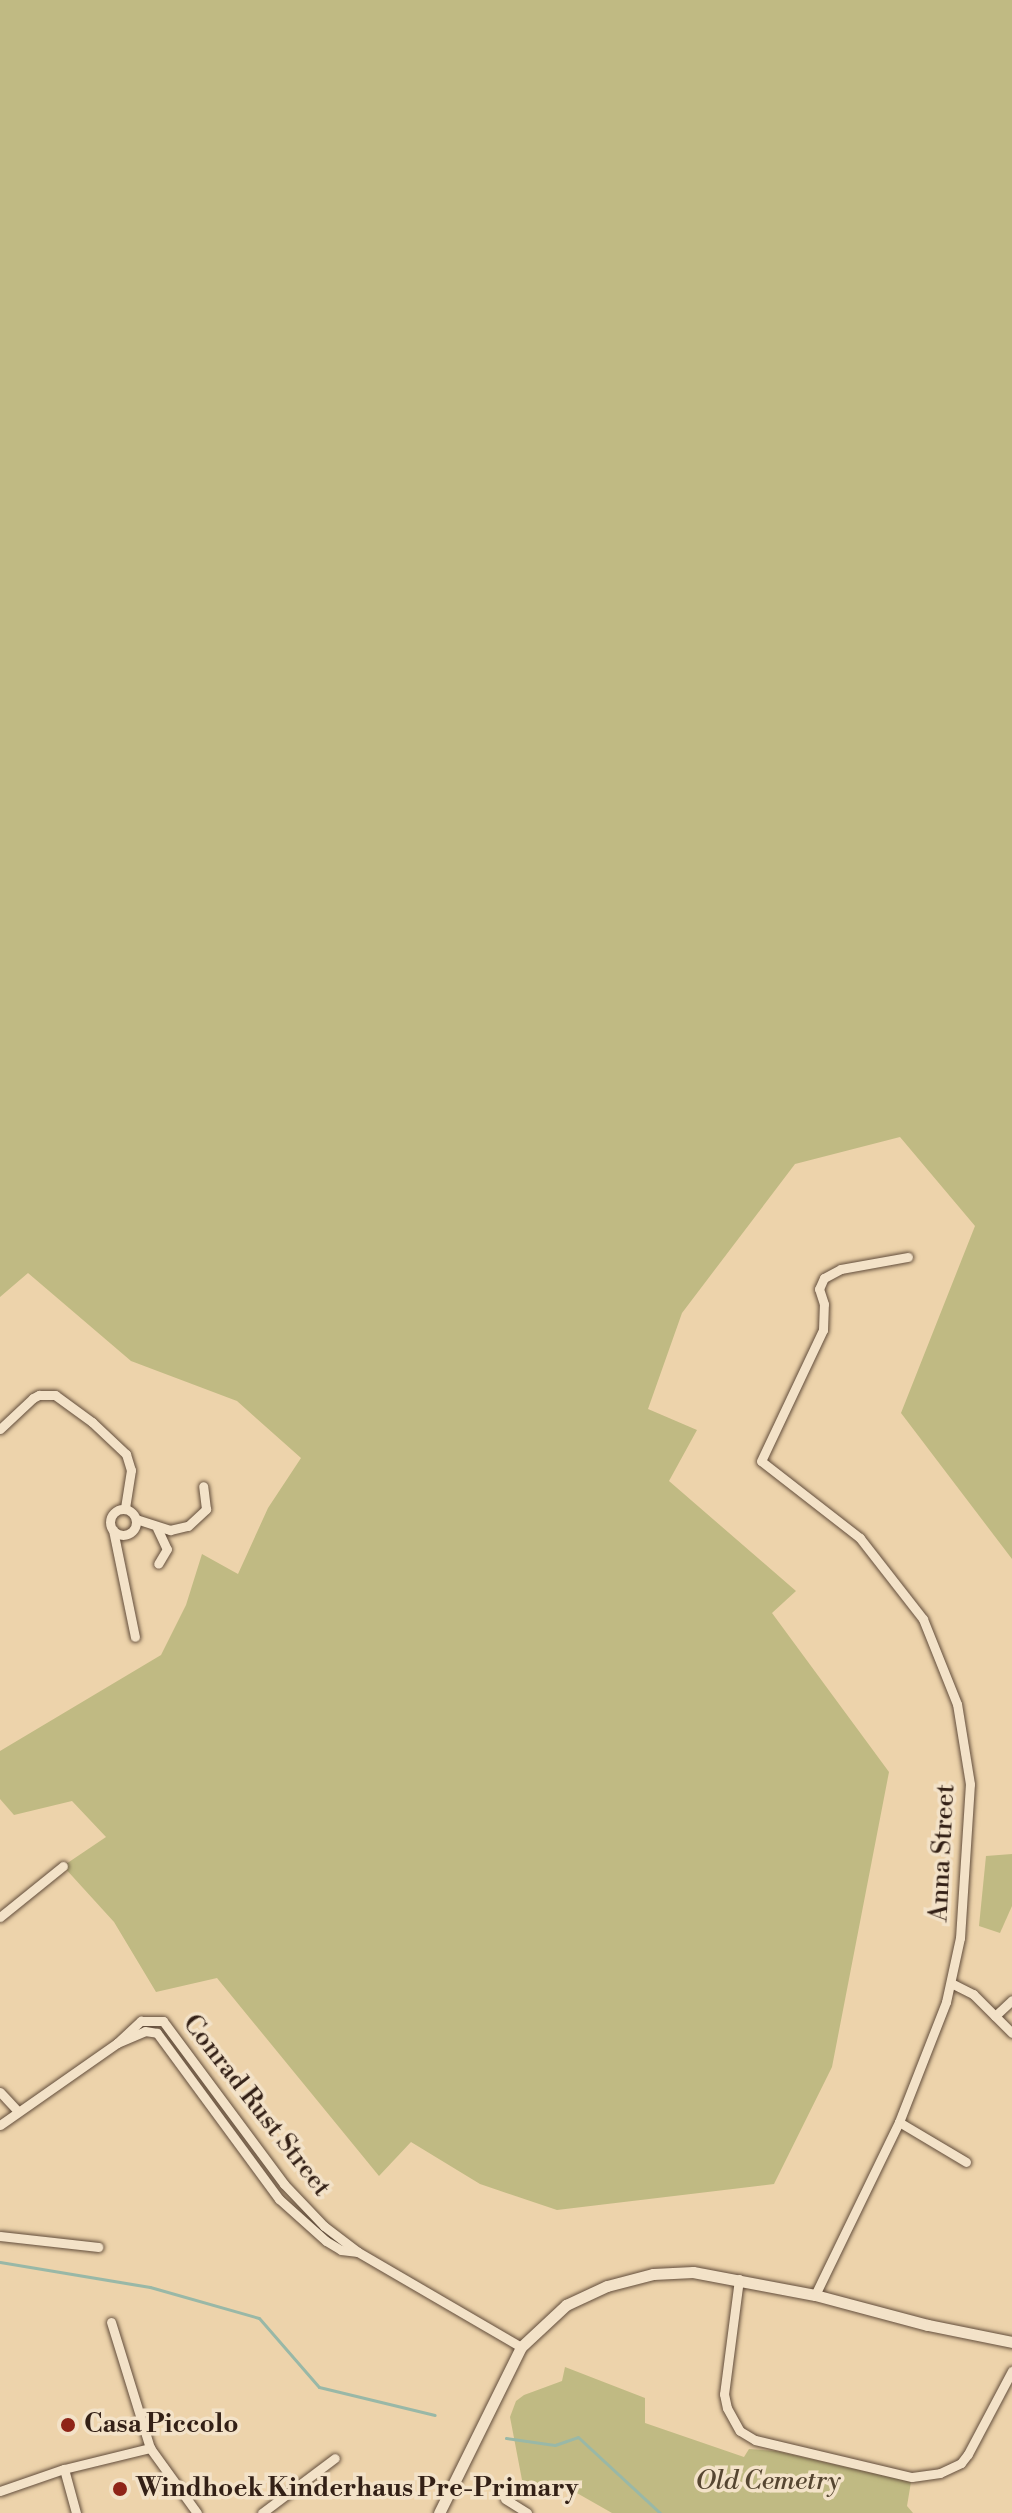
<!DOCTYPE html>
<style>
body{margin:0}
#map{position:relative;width:1012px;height:2513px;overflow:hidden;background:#edd3ab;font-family:"Libre Bodoni",serif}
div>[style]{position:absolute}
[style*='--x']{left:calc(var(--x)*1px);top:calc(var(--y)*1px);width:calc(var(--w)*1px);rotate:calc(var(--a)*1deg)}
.green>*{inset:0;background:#c0ba83}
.stream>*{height:3px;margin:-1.5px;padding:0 1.5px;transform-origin:1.5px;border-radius:1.5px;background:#99b8a7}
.roads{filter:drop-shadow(0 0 2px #624d3b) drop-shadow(0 0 2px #624d3b)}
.minor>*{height:9px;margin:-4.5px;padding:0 4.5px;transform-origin:4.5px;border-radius:4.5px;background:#f3e2c8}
.minor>.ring{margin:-4.5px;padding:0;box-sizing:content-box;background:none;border:9px solid #f3e2c8;border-radius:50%}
.tertiary>*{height:11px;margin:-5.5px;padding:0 5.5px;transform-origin:5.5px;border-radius:5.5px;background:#f3e2c8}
.dots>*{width:22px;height:22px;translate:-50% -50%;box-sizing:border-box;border:4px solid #f3e2c8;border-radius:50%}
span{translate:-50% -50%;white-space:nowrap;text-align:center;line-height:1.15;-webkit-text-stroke:7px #f3e2c8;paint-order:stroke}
.street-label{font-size:26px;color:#332016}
.poi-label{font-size:26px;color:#332016;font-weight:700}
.left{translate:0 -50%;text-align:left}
.park-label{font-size:26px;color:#564631;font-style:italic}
</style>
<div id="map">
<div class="green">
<i style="clip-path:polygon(0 0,1012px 0,1012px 1559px,901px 1413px,975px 1226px,900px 1137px,795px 1164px,682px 1313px,648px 1409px,697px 1430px,669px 1481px,796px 1591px,772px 1613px,889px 1772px,832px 2067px,774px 2184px,557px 2210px,480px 2184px,411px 2142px,379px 2176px,217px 1978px,156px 1992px,114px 1922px,63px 1866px,106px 1837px,72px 1801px,14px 1815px,0 1799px,0 1751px,161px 1655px,186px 1605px,202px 1554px,238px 1574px,268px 1508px,301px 1458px,237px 1401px,131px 1361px,28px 1273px,0 1297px)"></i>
<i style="clip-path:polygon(1012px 1854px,1012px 1906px,1000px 1933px,979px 1926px,986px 1856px)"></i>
<i style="clip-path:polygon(565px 2367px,645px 2398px,645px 2423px,744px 2457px,749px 2449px,776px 2451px,911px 2482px,907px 2506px,913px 2513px,612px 2513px,561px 2484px,551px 2481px,533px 2487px,522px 2480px,510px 2417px,516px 2401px,524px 2395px,562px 2381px)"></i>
</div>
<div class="stream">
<i style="--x:0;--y:2262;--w:152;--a:9.5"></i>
<i style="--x:150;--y:2287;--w:113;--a:15.9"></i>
<i style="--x:259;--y:2318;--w:91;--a:49"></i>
<i style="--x:319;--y:2387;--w:119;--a:13.6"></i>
<i style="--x:506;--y:2438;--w:49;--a:8.1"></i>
<i style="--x:555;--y:2445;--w:24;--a:-19"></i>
<i style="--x:578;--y:2437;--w:112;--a:42.8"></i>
</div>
<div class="roads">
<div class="minor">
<i style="--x:0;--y:1429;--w:45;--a:-43.2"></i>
<i style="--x:33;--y:1398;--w:7;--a:-27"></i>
<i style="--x:39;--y:1395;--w:16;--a:0"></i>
<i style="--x:55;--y:1395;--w:46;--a:36.1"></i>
<i style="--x:92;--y:1422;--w:47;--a:43.3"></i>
<i style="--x:126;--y:1454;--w:17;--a:73"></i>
<i style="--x:131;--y:1470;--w:39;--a:99"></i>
<i class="ring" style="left:110px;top:1509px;width:17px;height:17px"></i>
<i style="--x:136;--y:1519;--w:36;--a:18"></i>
<i style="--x:170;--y:1530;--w:18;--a:-13"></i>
<i style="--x:188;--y:1526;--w:25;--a:-43"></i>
<i style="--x:206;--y:1509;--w:23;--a:-97"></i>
<i style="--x:157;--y:1528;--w:23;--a:65"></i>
<i style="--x:167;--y:1549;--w:17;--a:121"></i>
<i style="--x:113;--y:1530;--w:109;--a:78.4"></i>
<i style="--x:0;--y:1917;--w:81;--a:-39"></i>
<i style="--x:951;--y:1983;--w:25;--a:27"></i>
<i style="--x:973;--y:1994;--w:55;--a:45"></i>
<i style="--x:995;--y:2016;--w:23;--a:-43"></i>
<i style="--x:117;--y:2043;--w:33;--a:-43"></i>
<i style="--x:141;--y:2021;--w:22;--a:0"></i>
<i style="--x:163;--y:2021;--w:203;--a:53.4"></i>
<i style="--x:284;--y:2184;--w:58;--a:46.4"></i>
<i style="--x:324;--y:2226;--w:43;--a:37.4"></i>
<i style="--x:358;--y:2252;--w:189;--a:30.2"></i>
<i style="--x:0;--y:2092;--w:25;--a:47"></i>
<i style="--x:899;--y:2122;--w:78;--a:30.8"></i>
<i style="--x:0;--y:2125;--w:143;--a:-35"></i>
<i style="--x:117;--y:2043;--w:30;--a:-23"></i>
<i style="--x:145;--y:2031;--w:12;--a:9"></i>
<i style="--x:157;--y:2033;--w:206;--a:53.7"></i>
<i style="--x:279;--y:2199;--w:63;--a:41.8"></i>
<i style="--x:326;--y:2241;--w:17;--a:31"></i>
<i style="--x:341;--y:2250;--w:17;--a:7"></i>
<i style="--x:0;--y:2236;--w:99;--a:6.4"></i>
<i style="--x:739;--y:2279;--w:116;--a:97.4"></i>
<i style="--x:724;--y:2394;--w:14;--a:78"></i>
<i style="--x:727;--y:2408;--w:26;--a:61"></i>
<i style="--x:740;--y:2431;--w:17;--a:31"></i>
<i style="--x:755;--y:2440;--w:161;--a:13.3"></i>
<i style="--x:912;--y:2477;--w:28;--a:-8"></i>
<i style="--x:940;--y:2473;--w:23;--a:-25"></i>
<i style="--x:961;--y:2463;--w:11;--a:-52"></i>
<i style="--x:968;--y:2454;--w:94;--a:-62.1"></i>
<i style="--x:815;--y:2295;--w:192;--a:-64.1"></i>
<i style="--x:899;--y:2122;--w:129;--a:-68.6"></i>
<i style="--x:946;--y:2002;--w:66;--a:-77.7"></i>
<i style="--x:960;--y:1938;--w:154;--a:-86.3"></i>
<i style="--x:970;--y:1784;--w:81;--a:-99.2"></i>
<i style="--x:957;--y:1704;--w:92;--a:-111.8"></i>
<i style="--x:923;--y:1619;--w:103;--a:-127.9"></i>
<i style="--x:860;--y:1538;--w:125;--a:-142.1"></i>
<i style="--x:761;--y:1461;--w:145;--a:-64.7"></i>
<i style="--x:823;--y:1330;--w:26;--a:-88"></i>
<i style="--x:824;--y:1304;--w:16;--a:-108"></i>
<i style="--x:819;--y:1289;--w:12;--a:-66"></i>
<i style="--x:824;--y:1278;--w:19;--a:-28"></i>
<i style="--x:841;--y:1269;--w:68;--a:-10.2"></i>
<i style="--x:111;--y:2322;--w:132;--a:72.8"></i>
<i style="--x:150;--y:2448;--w:80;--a:54.1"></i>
<i style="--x:64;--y:2469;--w:46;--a:74.7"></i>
<i style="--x:0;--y:2491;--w:68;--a:-19"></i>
<i style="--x:64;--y:2469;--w:89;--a:-13.7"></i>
<i style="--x:505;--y:2499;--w:26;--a:32"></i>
<i style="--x:262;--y:2513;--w:91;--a:-37"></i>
</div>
<div class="tertiary">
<i style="--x:439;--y:2513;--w:185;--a:-63.7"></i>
<i style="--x:521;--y:2347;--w:62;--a:-43"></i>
<i style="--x:566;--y:2305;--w:45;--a:-24.9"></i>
<i style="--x:607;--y:2286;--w:48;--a:-14.6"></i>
<i style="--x:653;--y:2274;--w:40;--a:-2.9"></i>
<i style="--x:693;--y:2272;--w:124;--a:10.7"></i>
<i style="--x:815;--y:2295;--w:117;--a:14.9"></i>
<i style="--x:928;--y:2325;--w:86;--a:11.4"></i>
</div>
</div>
<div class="dots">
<i style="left:68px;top:2425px;background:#8f2418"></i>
<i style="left:120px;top:2489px;background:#8f2418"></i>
</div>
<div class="street-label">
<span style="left:943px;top:1853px;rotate:-87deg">Anna Street</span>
<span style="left:256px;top:2106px;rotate:52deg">Conrad Rust Street</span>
</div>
<div class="poi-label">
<span class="left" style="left:84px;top:2425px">Casa Piccolo</span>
<span class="left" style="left:136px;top:2489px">Windhoek Kinderhaus Pre-Primary</span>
</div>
<div class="park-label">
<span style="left:768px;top:2482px">Old Cemetry</span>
</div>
</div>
